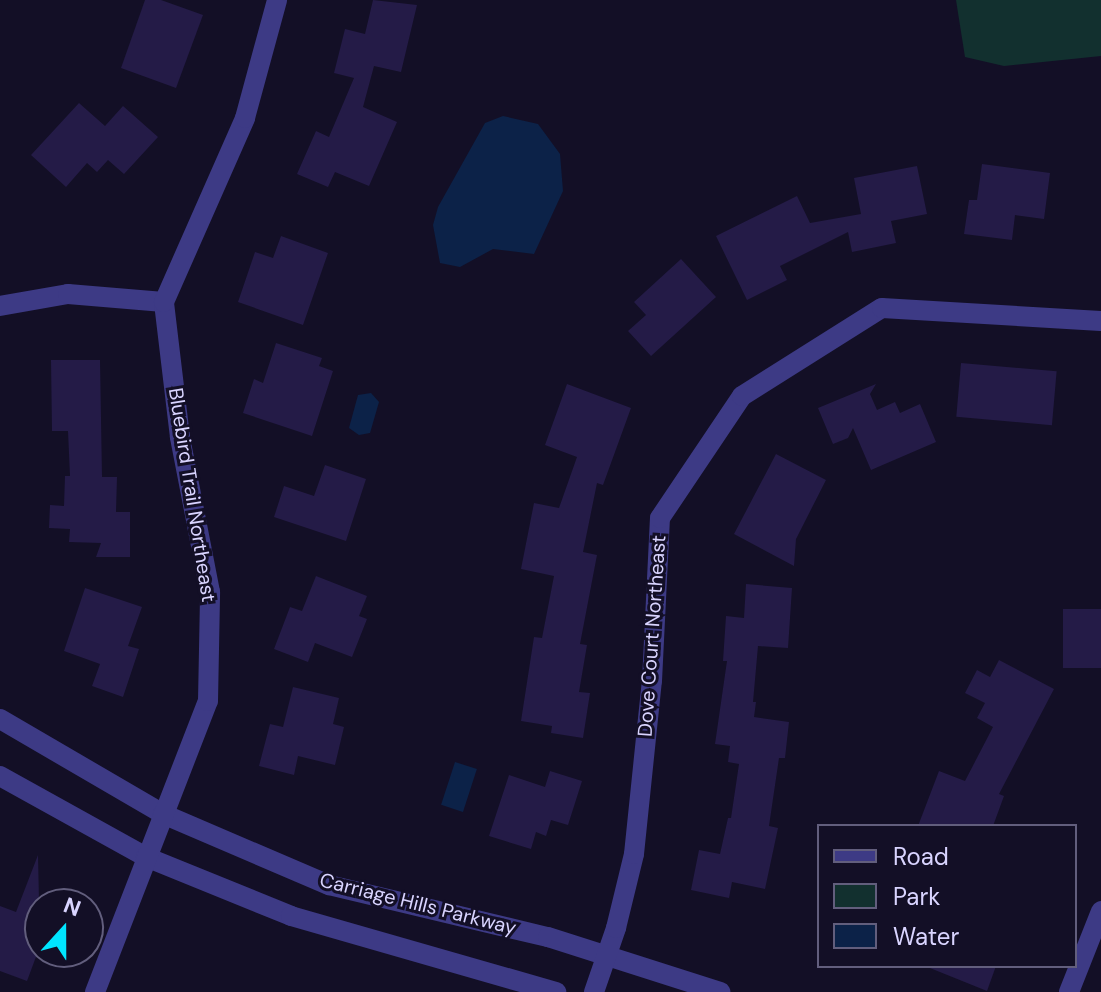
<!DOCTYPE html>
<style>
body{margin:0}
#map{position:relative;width:1101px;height:992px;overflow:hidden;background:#130f26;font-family:"DM Sans",sans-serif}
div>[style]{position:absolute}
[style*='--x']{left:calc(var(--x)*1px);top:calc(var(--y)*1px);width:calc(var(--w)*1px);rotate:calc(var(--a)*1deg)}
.green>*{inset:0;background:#12302f}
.water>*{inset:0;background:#0c2248;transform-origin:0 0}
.building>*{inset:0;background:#241b47;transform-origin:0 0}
.minor>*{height:20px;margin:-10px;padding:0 10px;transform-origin:10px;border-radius:10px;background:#3d3a85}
span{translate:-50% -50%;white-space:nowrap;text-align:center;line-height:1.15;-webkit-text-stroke:6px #130f26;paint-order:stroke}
.street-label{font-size:20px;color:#d9d4ff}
.legend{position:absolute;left:817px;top:824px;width:260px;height:144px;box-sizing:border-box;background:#130f26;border:2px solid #625e7d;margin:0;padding:10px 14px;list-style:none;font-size:24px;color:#d9d4ff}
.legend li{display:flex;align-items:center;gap:16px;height:40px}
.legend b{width:40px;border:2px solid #625e7d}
.north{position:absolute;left:24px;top:888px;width:80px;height:80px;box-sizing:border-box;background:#130f26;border:2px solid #625e7d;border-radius:50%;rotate:21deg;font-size:22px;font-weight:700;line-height:32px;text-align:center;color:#d9d4ff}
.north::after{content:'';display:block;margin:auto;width:28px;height:36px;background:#00e5ff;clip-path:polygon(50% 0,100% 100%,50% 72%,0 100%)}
</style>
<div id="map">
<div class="green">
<i style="clip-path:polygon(956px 0,1101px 0,1101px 56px,1004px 66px,965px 57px)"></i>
</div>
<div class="water">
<i style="clip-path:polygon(503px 116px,538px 124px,560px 154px,563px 191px,534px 254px,493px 249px,460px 267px,440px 263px,433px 225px,438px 207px,485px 123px)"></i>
<i style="clip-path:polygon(371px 393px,379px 402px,370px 433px,359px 435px,349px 428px,358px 395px)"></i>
<i style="left:455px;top:762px;width:23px;height:45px;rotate:18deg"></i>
</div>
<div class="building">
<i style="clip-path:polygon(145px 0,161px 0,203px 15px,176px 88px,121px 68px)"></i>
<i style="clip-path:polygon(373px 0,417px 5px,401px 72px,374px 66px,363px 107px,397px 122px,369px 186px,335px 172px,328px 187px,297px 174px,316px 131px,329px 137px,354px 78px,334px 73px,345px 29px,365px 34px)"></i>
<i style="clip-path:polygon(79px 103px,105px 126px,123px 106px,158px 137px,124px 174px,108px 160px,97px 172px,87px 163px,66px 187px,31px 155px)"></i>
<i style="clip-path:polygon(982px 164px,1050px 173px,1044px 219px,1015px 215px,1012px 240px,964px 234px,969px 200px,977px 200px)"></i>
<i style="clip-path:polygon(917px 166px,927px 214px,891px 221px,896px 243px,852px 252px,848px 232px,780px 266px,787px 280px,747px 300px,716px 236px,797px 196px,810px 223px,861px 214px,854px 178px)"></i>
<i style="clip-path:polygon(281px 236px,328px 253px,303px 325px,238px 302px,255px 252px,273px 258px)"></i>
<i style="clip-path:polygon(681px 259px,716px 297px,651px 356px,628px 331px,646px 315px,634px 302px)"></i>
<i style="clip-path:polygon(276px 343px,322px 358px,319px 366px,333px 371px,312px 436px,243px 413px,254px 379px,263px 383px)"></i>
<i style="clip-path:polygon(51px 360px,100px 360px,102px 477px,117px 477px,116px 512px,130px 512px,130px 557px,96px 557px,101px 543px,69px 542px,70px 529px,49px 528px,50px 505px,64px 506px,65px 476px,70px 476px,68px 431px,52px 431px)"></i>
<i style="left:961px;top:363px;width:96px;height:54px;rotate:5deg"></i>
<i style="clip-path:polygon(567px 384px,631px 408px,603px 485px,597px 483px,583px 552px,597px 555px,580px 644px,587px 645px,579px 692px,590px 693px,583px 738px,551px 733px,552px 726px,521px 721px,534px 637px,542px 638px,554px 576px,521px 569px,534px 503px,559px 508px,577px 457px,545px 445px)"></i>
<i style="clip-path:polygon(876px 384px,870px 394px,877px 410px,895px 402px,900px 413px,920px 404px,936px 442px,871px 470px,853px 428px,848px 438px,833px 444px,818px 408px)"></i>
<i style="clip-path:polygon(776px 454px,826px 480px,796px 539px,794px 566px,734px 534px)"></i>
<i style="clip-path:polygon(325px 465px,366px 479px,346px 541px,274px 517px,284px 486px,314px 496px)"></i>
<i style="clip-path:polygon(316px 576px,367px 596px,359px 616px,367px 619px,352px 657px,315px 643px,308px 662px,274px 649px,290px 607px,302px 611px)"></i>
<i style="clip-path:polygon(746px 584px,792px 588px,788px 648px,758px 646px,753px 702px,756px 702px,754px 717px,789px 722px,785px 758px,779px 758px,769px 826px,778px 828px,765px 889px,732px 882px,729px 898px,691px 890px,699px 850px,720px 854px,728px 818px,731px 818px,739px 764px,728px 762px,730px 746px,715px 744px,727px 661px,723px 661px,726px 616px,744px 618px)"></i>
<i style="clip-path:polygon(85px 588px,142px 607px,128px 646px,139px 649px,123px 697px,92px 686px,100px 664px,64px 651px)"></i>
<i style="left:1101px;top:609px;width:59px;height:38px;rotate:90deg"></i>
<i style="clip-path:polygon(999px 660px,1054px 689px,999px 794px,1004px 796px,993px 826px,918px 826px,939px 771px,965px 781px,993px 727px,977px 718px,985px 703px,965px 693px,977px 670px,990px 677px)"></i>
<i style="clip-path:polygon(293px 687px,339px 698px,333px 724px,344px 727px,335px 765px,298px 756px,294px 775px,259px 766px,270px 724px,283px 727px)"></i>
<i style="clip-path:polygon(550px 771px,582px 781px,568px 825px,551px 820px,546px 836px,536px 832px,531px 849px,489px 836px,509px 775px,545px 787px)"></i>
<i style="clip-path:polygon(38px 855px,40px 946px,27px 981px,0 971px,0 906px,16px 912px)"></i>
<i style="clip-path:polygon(925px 966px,996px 966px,987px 991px)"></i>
</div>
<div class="minor">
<i style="--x:0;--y:306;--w:69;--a:-10"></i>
<i style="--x:68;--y:294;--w:96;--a:4.8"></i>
<i style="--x:0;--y:719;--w:189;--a:30.2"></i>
<i style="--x:163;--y:814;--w:181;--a:23.2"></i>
<i style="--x:329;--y:885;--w:225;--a:13.4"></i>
<i style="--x:548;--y:937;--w:181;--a:17.7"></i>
<i style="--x:0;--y:776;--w:167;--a:29"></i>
<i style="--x:146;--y:857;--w:157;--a:22.1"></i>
<i style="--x:291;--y:916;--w:276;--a:16"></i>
<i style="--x:95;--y:992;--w:312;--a:-68.8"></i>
<i style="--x:208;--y:701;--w:109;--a:-88.9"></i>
<i style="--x:210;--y:592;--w:158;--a:-101"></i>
<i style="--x:180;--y:437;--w:136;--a:-96.8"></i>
<i style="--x:164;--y:302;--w:201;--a:-66.2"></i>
<i style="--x:245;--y:118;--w:122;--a:-74.8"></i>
<i style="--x:594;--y:992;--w:68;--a:-71"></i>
<i style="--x:616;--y:928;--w:76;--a:-76.3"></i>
<i style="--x:634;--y:854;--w:174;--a:-84.1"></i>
<i style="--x:652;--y:681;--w:163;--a:-87.2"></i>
<i style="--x:660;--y:518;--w:147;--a:-56.1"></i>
<i style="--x:742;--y:396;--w:165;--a:-32.2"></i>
<i style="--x:882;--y:308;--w:219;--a:3.4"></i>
<i style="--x:1069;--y:992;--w:87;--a:-68.4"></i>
</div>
<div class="street-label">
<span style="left:192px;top:495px;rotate:81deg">Bluebird Trail Northeast</span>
<span style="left:652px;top:636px;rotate:-86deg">Dove Court Northeast</span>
<span style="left:418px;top:904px;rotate:14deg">Carriage Hills Parkway</span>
</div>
<ul class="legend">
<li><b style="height:10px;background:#3d3a85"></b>Road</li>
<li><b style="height:22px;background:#12302f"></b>Park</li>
<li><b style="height:22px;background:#0c2248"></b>Water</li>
</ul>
<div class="north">N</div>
</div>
